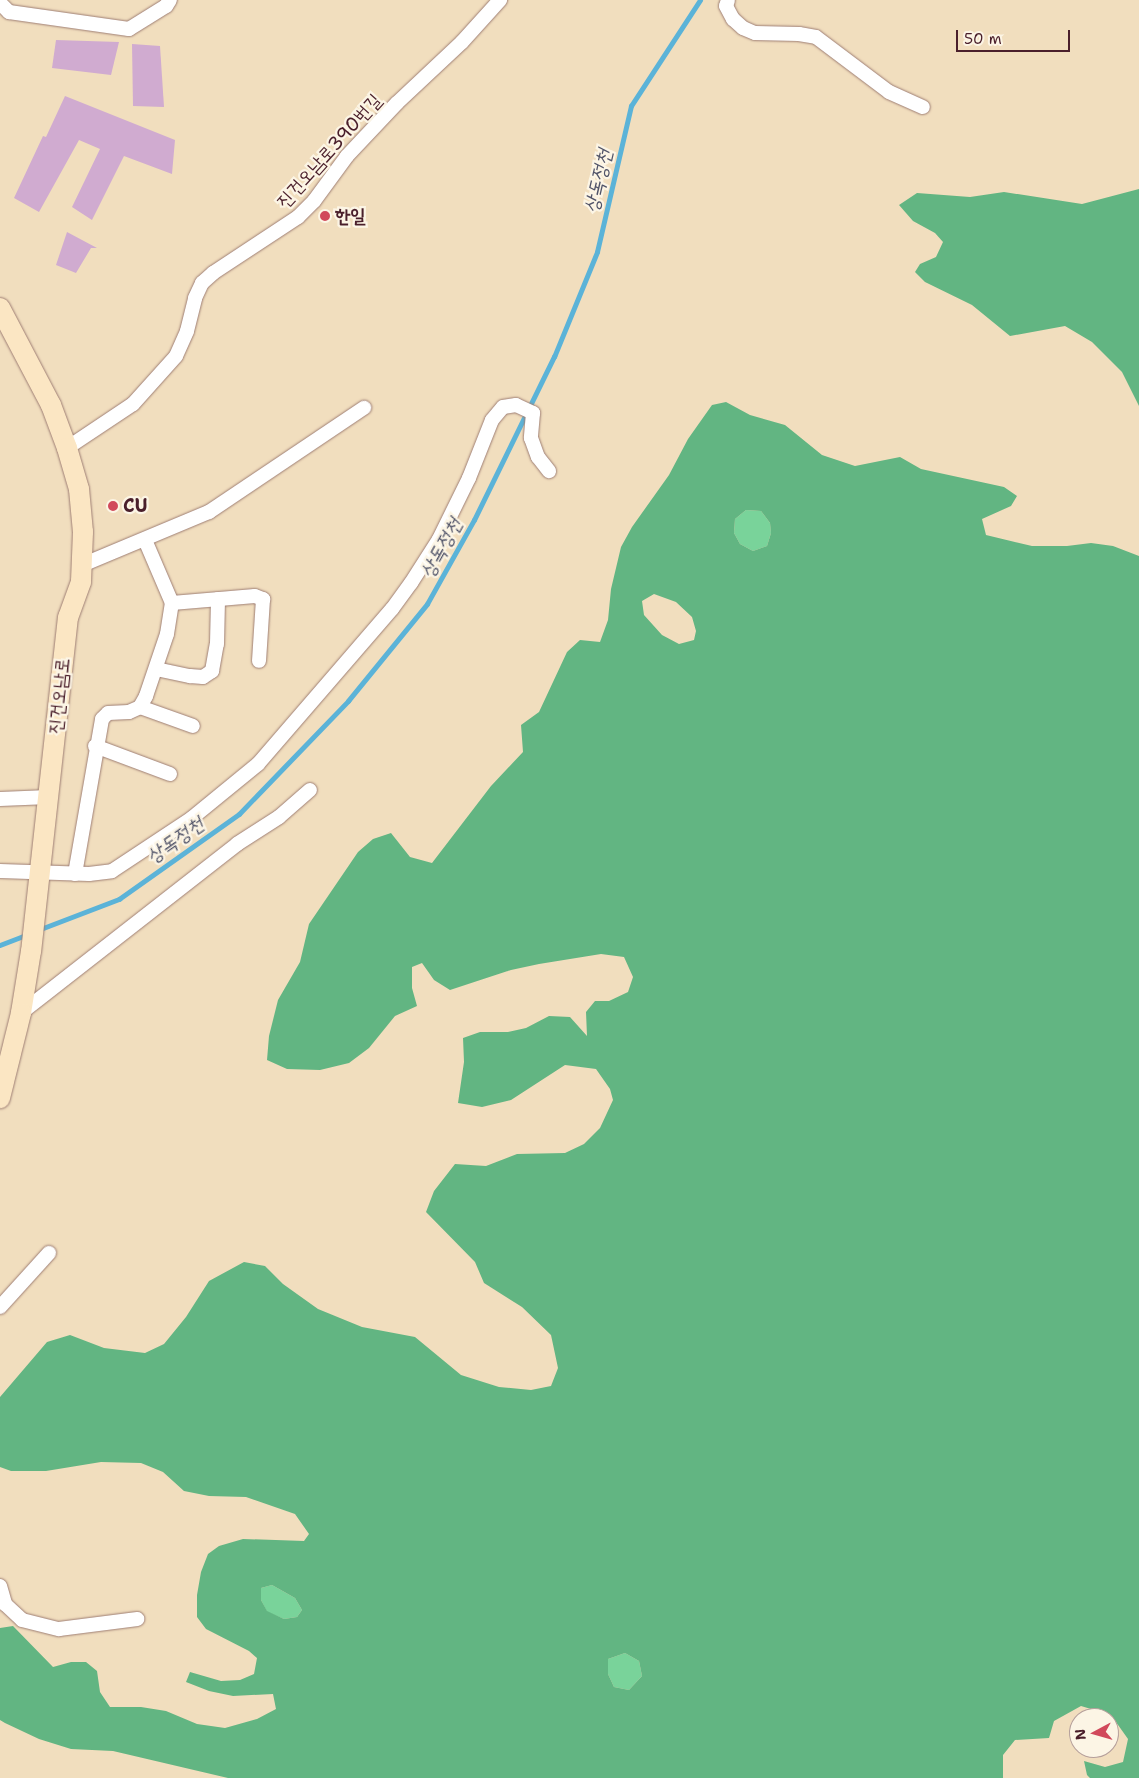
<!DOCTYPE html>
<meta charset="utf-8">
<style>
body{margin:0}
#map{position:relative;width:1139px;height:1778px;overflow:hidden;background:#f1debe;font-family:"Shantell Sans","Poor Story",sans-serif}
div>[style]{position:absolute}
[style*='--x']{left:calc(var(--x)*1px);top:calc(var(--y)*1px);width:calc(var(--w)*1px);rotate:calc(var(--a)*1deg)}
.green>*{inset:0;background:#79d39a}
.forest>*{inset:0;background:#62b582}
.stream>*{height:4.5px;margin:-2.25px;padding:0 2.25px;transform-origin:2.25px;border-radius:2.25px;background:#5bb3d8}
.building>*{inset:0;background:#d0abd0}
.roads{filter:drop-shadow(0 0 1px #9e7e74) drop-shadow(0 0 1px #9e7e74)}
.minor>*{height:14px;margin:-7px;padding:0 7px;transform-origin:7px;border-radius:7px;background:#fff}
.secondary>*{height:20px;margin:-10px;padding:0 10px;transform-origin:10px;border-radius:10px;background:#fbe6c3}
.dots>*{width:14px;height:14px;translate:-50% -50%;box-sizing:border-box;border:2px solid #fcf5e5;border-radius:50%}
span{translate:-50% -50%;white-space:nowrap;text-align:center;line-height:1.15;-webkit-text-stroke:4.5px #fcf5e5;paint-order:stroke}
.street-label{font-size:19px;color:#4a1f2b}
.poi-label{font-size:19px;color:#4a1f2b;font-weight:700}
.left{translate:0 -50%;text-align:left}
.water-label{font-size:20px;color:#505368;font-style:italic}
.north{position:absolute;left:1069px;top:1708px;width:50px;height:50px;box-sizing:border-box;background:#fcf5e5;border:1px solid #b59f9b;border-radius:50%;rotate:264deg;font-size:14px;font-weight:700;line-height:20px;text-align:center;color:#4a1f2b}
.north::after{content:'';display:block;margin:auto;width:18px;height:22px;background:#d1495b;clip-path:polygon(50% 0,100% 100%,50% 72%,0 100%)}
.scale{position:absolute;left:956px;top:30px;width:114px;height:22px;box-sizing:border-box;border:2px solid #4a1f2b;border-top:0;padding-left:6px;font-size:15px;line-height:18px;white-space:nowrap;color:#4a1f2b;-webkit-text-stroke:4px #fcf5e5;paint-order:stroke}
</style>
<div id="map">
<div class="green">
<i style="clip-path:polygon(746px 510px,761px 511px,770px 523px,771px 533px,767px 546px,753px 551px,740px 544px,734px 533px,735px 519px)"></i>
<i style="clip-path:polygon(272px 1585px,295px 1598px,302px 1610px,297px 1617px,284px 1619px,267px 1612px,261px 1600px,261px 1588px)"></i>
<i style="clip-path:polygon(625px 1653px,639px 1661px,642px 1676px,629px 1690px,614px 1687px,608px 1674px,608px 1659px)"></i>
</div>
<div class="forest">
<i style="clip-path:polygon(1139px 189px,1139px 406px,1122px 372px,1092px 342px,1065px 326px,1010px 336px,972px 305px,925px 282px,915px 272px,920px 264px,936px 257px,943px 242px,935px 233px,913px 221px,899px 205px,917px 193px,970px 197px,1004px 192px,1082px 204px)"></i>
<i style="clip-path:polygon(evenodd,726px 402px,750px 415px,785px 425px,822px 455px,855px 466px,900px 457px,921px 469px,1004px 487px,1017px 496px,1011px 506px,982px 519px,986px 535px,1032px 546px,1067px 546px,1091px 543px,1113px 546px,1139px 556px,1139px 1778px,1090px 1778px,1087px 1775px,1084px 1761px,1105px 1767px,1123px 1762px,1128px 1739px,1111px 1715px,1081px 1706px,1054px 1721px,1049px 1738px,1015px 1740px,1003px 1755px,1003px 1778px,228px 1778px,113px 1751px,71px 1749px,39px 1739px,5px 1723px,0 1720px,0 1628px,13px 1626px,53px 1667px,71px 1662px,86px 1662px,97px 1671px,100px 1692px,110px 1707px,141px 1707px,166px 1711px,197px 1724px,225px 1728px,257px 1719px,276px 1709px,273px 1694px,233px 1696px,209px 1691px,186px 1682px,190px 1672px,221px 1681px,240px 1680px,254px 1674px,257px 1658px,249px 1651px,206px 1629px,197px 1617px,197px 1595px,201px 1572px,208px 1554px,219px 1546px,243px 1539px,304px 1541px,309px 1534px,295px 1514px,246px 1497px,209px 1496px,184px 1491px,163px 1472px,141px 1463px,101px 1462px,46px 1471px,11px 1471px,0 1467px,0 1397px,47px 1342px,70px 1335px,104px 1348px,145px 1353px,164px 1344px,186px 1317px,209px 1281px,244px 1262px,265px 1266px,283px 1284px,318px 1309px,362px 1327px,415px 1337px,461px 1375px,499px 1387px,531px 1390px,551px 1386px,558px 1368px,551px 1335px,522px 1307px,484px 1283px,475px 1262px,426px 1212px,434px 1191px,455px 1164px,486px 1166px,517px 1154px,565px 1153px,584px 1144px,600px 1128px,613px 1100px,610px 1089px,596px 1069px,565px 1065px,511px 1100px,482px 1107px,458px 1103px,464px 1062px,463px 1038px,480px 1032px,508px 1032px,526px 1028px,549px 1016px,570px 1017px,587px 1036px,586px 1012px,595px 1001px,609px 1001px,628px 992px,633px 977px,624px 957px,601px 954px,539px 964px,511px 970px,450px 990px,434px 980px,422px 963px,412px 967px,412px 988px,417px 1006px,395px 1016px,369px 1048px,349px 1063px,320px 1070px,287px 1069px,267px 1060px,269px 1036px,278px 1000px,300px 962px,309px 924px,358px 852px,373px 839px,391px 833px,410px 857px,432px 863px,491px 786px,523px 752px,521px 725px,539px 712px,567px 652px,580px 640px,600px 642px,608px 620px,611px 589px,621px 547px,632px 527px,669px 475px,688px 439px,712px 405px,726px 402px,746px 510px,761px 511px,770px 523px,771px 533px,767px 546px,753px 551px,740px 544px,734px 533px,735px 519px,746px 510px,726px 402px,654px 594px,676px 602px,692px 617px,696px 631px,694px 640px,679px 644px,662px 635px,644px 615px,642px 601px,654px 594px,726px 402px,272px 1585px,295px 1598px,302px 1610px,297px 1617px,284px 1619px,267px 1611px,261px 1600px,261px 1588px,272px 1585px,726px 402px,625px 1653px,639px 1661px,642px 1676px,629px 1690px,614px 1687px,608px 1674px,608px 1659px,625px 1653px)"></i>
</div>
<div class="stream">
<i style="--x:38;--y:930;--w:87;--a:-20.9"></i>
<i style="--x:119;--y:899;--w:147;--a:-35.3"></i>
<i style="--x:239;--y:814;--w:157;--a:-46"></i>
<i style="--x:348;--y:701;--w:125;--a:-50.8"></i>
<i style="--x:427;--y:604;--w:96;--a:-60.8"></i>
<i style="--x:474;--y:520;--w:182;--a:-63.9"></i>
<i style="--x:554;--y:357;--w:113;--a:-67.7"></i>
<i style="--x:597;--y:252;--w:150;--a:-76.9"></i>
<i style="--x:631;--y:106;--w:126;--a:-56.9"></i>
<i style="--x:0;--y:945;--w:28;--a:-21"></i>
</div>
<div class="building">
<i style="clip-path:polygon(56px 40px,119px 42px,111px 75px,52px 68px)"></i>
<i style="clip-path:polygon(132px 44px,160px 46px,164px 107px,133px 106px)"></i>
<i style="clip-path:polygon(65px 96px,175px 140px,172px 174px,124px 156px,92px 220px,72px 207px,100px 149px,79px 140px,39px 212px,14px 198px,43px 136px,46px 137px)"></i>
<i style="clip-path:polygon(67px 232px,97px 248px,91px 248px,76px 273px,56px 265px)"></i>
</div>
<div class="roads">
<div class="minor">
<i style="--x:728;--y:0;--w:6;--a:108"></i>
<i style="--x:726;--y:6;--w:15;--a:62"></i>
<i style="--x:733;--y:19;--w:13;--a:42"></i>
<i style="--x:743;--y:28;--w:13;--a:23"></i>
<i style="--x:755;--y:33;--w:44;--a:1.3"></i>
<i style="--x:799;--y:34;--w:17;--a:10"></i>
<i style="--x:816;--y:37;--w:91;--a:37"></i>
<i style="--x:889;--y:92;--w:37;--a:24"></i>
<i style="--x:0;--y:3;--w:13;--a:45"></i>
<i style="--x:9;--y:12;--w:121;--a:8.1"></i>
<i style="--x:129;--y:29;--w:44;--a:-31.9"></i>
<i style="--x:166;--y:6;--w:7;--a:-56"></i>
<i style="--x:67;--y:448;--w:79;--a:-33.7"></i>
<i style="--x:133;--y:404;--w:64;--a:-48.1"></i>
<i style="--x:176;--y:356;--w:27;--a:-66"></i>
<i style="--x:187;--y:331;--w:34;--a:-76"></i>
<i style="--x:195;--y:298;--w:17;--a:-65"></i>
<i style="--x:202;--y:283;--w:15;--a:-42"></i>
<i style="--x:213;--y:273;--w:102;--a:-33.4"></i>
<i style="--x:298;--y:217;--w:23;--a:-45"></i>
<i style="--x:314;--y:201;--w:56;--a:-53.7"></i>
<i style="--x:347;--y:156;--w:73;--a:-46.7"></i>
<i style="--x:397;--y:103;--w:89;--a:-43.2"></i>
<i style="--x:462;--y:42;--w:57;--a:-47.9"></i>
<i style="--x:82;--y:565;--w:138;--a:-22.7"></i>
<i style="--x:209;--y:512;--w:187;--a:-33.9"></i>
<i style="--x:172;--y:603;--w:83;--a:-4.8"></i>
<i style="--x:255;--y:596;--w:9;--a:21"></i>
<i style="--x:263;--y:599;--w:62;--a:93.7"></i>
<i style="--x:156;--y:669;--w:35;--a:12"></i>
<i style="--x:190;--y:676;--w:13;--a:4"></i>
<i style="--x:203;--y:677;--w:11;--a:-34"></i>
<i style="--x:212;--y:671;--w:27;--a:-80"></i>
<i style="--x:217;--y:644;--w:45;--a:-88.7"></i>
<i style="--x:140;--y:707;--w:56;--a:19.7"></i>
<i style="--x:95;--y:746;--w:80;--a:20.5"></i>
<i style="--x:0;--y:799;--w:49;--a:-2.3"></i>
<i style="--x:0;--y:871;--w:89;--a:1.9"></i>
<i style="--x:89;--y:874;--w:23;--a:-7"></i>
<i style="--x:112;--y:871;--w:96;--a:-33.5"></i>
<i style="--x:192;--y:818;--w:85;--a:-39.3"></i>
<i style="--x:258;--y:764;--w:205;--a:-49.2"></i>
<i style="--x:392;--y:609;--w:32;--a:-54"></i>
<i style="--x:411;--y:583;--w:52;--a:-57.5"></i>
<i style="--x:439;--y:539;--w:68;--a:-63.8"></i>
<i style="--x:469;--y:478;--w:62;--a:-68.4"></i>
<i style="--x:492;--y:420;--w:17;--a:-50"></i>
<i style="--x:503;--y:407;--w:13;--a:-9"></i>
<i style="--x:516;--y:405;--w:19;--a:25"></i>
<i style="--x:533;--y:413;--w:25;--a:95"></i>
<i style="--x:531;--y:438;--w:20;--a:70"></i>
<i style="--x:538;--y:457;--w:18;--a:52"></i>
<i style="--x:75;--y:874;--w:157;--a:-80.1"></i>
<i style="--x:102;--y:719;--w:8;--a:-45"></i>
<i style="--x:108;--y:713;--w:21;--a:-3"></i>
<i style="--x:129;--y:712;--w:12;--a:-24"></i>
<i style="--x:140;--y:707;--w:13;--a:-61"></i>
<i style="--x:146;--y:696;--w:65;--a:-71.3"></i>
<i style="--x:167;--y:634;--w:31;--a:-81"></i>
<i style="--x:172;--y:603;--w:69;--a:-113.2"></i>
<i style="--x:21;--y:1013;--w:274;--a:-38"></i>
<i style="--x:237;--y:844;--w:50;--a:-32.7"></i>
<i style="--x:279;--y:817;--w:41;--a:-41.1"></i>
<i style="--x:0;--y:1307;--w:73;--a:-47.8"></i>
<i style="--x:0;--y:1586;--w:19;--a:74"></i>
<i style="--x:5;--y:1604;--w:23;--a:43"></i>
<i style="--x:22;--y:1620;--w:38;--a:14"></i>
<i style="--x:59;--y:1629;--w:79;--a:-7.3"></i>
</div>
<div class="secondary">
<i style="--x:0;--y:308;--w:110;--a:62.3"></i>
<i style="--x:51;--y:405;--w:46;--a:69.6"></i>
<i style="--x:67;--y:448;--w:43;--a:73.7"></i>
<i style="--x:79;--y:489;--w:43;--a:84.7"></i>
<i style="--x:83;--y:532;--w:50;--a:92.3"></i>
<i style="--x:81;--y:582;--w:37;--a:110"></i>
<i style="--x:68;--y:617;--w:336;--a:96.3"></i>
<i style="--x:31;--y:951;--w:63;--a:99.2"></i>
<i style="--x:21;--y:1013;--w:88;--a:103.9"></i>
</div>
</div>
<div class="dots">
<i style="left:325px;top:216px;background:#d1495b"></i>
<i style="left:113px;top:506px;background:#d1495b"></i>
</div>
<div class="street-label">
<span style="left:329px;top:151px;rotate:-48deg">진건오남로390번길</span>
<span style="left:59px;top:696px;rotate:-84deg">진건오남로</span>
</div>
<div class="poi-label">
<span class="left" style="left:335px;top:216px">한일</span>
<span class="left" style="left:123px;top:506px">CU</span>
</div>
<div class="water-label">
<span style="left:598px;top:181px;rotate:-77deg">상독정천</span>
<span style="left:441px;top:548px;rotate:-61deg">상독정천</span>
<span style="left:175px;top:840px;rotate:-35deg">상독정천</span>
</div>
<div class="north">N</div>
<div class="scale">50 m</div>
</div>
